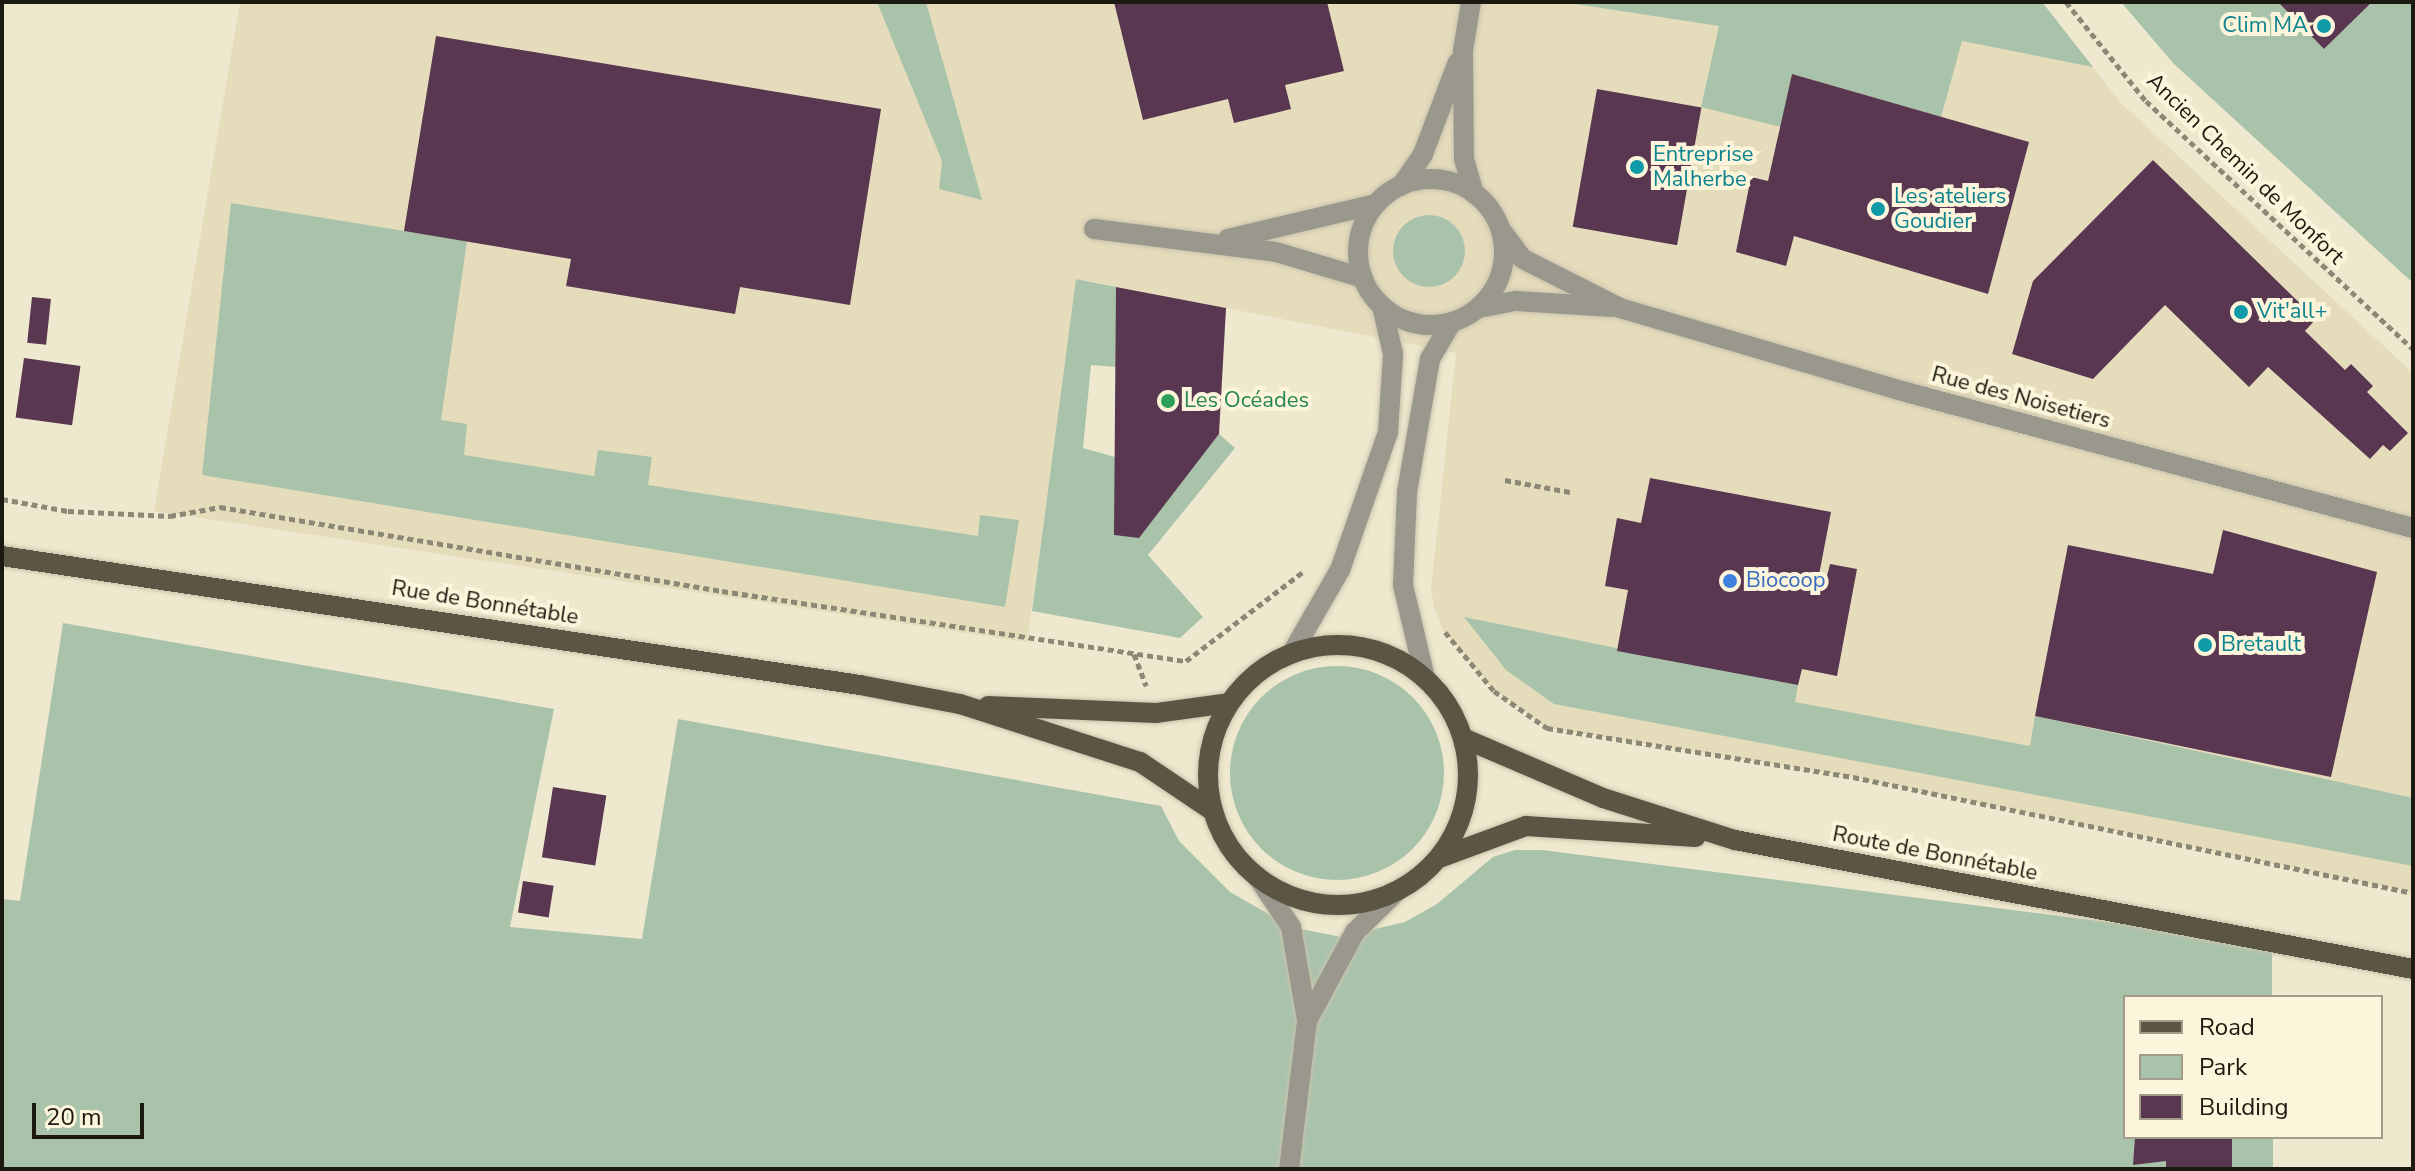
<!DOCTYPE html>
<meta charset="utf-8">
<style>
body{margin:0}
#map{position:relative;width:2415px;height:1171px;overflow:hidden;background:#eee8ce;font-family:"Nunito Sans",sans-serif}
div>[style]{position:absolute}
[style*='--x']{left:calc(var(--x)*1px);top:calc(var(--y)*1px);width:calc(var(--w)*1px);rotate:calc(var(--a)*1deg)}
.built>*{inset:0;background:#e5dcbc}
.green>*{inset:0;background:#a9c3ab}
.round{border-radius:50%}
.building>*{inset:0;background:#593751;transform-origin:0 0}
.path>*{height:5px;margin-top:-2.5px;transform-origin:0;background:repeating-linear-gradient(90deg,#8c8876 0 6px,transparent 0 10px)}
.roads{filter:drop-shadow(0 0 2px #c8c3ac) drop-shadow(0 0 2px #c8c3ac)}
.minor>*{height:20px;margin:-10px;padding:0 10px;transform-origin:10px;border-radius:10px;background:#9a978d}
.minor>.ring{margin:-10px;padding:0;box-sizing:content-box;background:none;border:20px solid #9a978d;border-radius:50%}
.primary>*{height:20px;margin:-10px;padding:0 10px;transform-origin:10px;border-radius:10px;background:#5b5643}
.primary>.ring{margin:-10px;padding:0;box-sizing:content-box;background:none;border:20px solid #5b5643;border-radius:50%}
.dots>*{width:22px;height:22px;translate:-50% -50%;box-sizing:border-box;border:4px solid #fcf5db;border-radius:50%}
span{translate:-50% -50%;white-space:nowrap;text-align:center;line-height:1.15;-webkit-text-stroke:8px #fcf5db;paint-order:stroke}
.culture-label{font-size:22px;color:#0d838f}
.right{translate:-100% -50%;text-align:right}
.left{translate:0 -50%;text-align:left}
.street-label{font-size:22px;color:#1c1a10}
.leisure-label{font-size:22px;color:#27864d}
.shop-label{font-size:22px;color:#366cbe}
.frame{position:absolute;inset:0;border:4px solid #1c1a10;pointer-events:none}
.legend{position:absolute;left:2123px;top:995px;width:260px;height:144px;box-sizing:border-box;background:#fcf5db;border:2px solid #a29d8a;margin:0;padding:10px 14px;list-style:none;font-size:24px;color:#1c1a10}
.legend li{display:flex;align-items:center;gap:16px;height:40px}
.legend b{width:40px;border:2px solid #a29d8a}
.scale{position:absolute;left:32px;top:1103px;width:112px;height:36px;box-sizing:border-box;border:4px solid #1c1a10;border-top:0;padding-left:10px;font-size:24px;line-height:28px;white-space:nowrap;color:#1c1a10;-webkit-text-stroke:6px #fcf5db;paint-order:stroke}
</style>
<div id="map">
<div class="built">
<i style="clip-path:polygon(240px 2px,2042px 2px,2121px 103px,2413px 373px,2413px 893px,1853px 777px,1547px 728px,1491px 688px,1443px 630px,1434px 607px,1431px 590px,1456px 353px,1077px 279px,1027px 642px,154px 511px)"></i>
</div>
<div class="green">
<i style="clip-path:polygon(877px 2px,926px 2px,982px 200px,939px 189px,942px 161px)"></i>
<i style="clip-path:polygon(1562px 2px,2042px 2px,2093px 67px,1962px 41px,1941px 117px,1792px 74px,1781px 127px,1701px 107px,1719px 26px)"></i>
<i style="clip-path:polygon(2121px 2px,2278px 2px,2324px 49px,2372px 2px,2413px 2px,2413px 283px,2173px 63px)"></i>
<i style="clip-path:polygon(231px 203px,467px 241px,441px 420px,467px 424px,464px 455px,594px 476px,598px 450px,652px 457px,648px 485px,978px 536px,980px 515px,1019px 520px,1005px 607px,202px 475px)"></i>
<i class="round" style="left:1393px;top:215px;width:72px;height:72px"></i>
<i style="clip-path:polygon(1076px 279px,1116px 287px,1116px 367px,1091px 365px,1083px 448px,1115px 457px,1115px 535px,1139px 537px,1219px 434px,1235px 448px,1148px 555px,1203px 617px,1180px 638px,1032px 611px)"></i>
<i style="clip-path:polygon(1464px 617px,1798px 685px,1795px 702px,2030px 746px,2035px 716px,2413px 798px,2413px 866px,1554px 704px,1506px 670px)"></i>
<i style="clip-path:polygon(63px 623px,554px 709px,510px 927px,642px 939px,678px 719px,1161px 806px,1179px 841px,1230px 892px,1291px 927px,1341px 937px,1405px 922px,1437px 904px,1493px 857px,1515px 850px,1542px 850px,2272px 943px,2272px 997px,2125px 997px,2125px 1137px,2273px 1137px,2273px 1169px,2px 1169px,2px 899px,20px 901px)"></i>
<i class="round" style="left:1230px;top:666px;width:214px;height:214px"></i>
</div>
<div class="building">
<i style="clip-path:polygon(1114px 2px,1327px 2px,1344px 71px,1285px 85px,1291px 109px,1234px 123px,1228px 99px,1143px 120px)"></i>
<i style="clip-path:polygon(2278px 2px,2372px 2px,2324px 49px)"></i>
<i style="clip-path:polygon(436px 36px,881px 109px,850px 305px,740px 287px,735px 314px,566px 286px,571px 259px,404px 231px)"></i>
<i style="clip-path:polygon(1792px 74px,2029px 142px,1988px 294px,1794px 236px,1786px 266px,1736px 252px,1751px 177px,1768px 181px)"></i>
<i style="left:1597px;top:89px;width:106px;height:140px;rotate:10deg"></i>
<i style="clip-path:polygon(2153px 160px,2316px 319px,2305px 331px,2345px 370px,2351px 364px,2373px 386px,2367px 392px,2408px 433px,2390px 451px,2383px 445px,2370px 459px,2268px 367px,2249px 387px,2165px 305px,2093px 379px,2012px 354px,2033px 281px)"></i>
<i style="clip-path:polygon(1116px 287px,1226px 308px,1219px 434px,1139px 538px,1114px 535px)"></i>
<i style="left:32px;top:297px;width:19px;height:46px;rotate:6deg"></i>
<i style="left:24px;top:358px;width:57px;height:60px;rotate:8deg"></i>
<i style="clip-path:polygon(1650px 478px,1831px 512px,1819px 575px,1827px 576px,1830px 564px,1857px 569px,1837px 676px,1802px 669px,1798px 685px,1617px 651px,1628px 590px,1605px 586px,1617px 518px,1641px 523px)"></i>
<i style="clip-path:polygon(2223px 530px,2377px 572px,2331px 777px,2035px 716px,2068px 545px,2213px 574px)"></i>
<i style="left:553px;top:787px;width:54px;height:71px;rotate:9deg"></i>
<i style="left:523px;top:881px;width:31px;height:32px;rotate:9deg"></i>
<i style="clip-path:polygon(2135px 1137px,2232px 1137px,2232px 1169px,2166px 1169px,2166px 1161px,2133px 1165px)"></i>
</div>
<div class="path">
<i style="--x:2066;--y:2;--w:127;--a:51.1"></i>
<i style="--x:2146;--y:101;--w:364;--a:42.9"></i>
<i style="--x:1505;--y:480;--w:66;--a:10.5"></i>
<i style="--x:2;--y:499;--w:67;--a:10.3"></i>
<i style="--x:68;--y:511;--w:102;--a:2.8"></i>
<i style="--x:170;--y:516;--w:51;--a:-10.2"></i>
<i style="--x:220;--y:507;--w:509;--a:9.5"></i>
<i style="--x:722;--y:591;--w:469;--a:8.6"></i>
<i style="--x:1186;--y:661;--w:148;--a:-37.3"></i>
<i style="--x:1445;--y:632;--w:77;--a:50.3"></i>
<i style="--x:1494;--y:691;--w:65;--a:34.9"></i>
<i style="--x:1547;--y:728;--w:310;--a:9.1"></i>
<i style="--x:1853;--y:777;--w:572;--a:11.7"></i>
<i style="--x:1134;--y:654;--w:34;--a:69"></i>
</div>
<div class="roads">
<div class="minor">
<i style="--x:1471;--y:2;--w:50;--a:99.3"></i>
<i style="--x:1463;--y:51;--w:108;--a:89.5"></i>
<i style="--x:1464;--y:159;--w:36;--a:74"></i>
<i class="ring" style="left:1358px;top:179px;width:126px;height:126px"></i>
<i style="--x:1401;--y:186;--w:39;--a:-55"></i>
<i style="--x:1423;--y:154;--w:98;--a:-69.2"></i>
<i style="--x:1094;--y:229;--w:183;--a:7.2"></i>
<i style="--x:1276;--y:252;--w:91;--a:16.6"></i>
<i style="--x:1501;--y:230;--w:36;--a:53"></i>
<i style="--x:1523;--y:259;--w:109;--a:26.8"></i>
<i style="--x:1620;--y:308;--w:294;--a:16.4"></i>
<i style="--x:1902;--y:391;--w:529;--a:15.01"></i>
<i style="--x:1228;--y:239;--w:152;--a:-13.3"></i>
<i style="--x:1479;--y:308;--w:38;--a:-11"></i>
<i style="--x:1516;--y:301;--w:96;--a:3.6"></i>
<i style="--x:1292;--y:653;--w:96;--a:-60"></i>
<i style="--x:1340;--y:570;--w:146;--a:-70.8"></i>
<i style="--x:1388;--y:432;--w:78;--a:-86.3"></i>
<i style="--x:1393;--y:354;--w:49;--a:-102.9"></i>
<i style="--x:1425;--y:678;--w:96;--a:-103.3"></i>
<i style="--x:1403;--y:585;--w:93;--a:-87.5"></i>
<i style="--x:1407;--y:492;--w:135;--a:-80.2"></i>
<i style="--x:1430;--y:359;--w:42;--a:-59.7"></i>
<i style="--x:1257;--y:876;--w:61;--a:56.3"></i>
<i style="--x:1291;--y:927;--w:95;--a:80.3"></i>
<i style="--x:1307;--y:1021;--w:149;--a:96.9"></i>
<i style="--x:1307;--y:1021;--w:101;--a:-61.7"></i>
<i style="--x:1355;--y:932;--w:57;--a:-44.3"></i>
</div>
<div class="primary">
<i style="--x:2;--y:556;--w:868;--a:8.55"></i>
<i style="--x:860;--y:685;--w:102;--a:10.8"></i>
<i style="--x:960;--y:704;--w:189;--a:17.9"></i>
<i style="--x:1140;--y:762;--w:88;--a:33.9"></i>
<i class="ring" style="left:1208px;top:645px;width:240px;height:240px"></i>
<i style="--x:988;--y:706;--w:168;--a:2.4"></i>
<i style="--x:1156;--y:713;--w:74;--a:-7.8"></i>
<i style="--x:1463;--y:738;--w:152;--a:23.2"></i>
<i style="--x:1603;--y:798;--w:139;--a:17.7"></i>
<i style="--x:1735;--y:840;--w:690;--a:10.77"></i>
<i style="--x:1439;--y:858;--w:93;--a:-20.2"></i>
<i style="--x:1526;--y:826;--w:170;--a:3.7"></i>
</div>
</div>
<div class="dots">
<i style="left:2324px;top:26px;background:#0f9aa8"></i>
<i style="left:1637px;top:167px;background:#0f9aa8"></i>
<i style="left:1878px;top:209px;background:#0f9aa8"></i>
<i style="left:2241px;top:312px;background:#0f9aa8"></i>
<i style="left:1168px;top:401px;background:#2e9e5b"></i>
<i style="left:1730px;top:581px;background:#3f7fe0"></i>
<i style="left:2205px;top:645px;background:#0f9aa8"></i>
</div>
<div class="culture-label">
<span class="right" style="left:2308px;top:26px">Clim MA</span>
<span class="left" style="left:1653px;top:167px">Entreprise<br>Malherbe</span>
<span class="left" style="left:1894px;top:209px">Les ateliers<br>Goudier</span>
<span class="left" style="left:2257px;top:312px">Vit'all+</span>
<span class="left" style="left:2221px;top:645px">Bretault</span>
</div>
<div class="street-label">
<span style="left:2245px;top:169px;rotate:44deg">Ancien Chemin de Monfort</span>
<span style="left:2021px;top:398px;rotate:15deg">Rue des Noisetiers</span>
<span style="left:485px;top:603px;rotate:9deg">Rue de Bonnétable</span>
<span style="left:1935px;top:854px;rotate:11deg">Route de Bonnétable</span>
</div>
<div class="leisure-label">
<span class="left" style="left:1184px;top:401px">Les Océades</span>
</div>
<div class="shop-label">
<span class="left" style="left:1746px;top:581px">Biocoop</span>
</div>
<div class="frame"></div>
<ul class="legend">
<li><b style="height:10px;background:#5b5643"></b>Road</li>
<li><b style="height:22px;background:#a9c3ab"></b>Park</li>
<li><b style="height:22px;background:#593751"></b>Building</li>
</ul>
<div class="scale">20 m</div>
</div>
